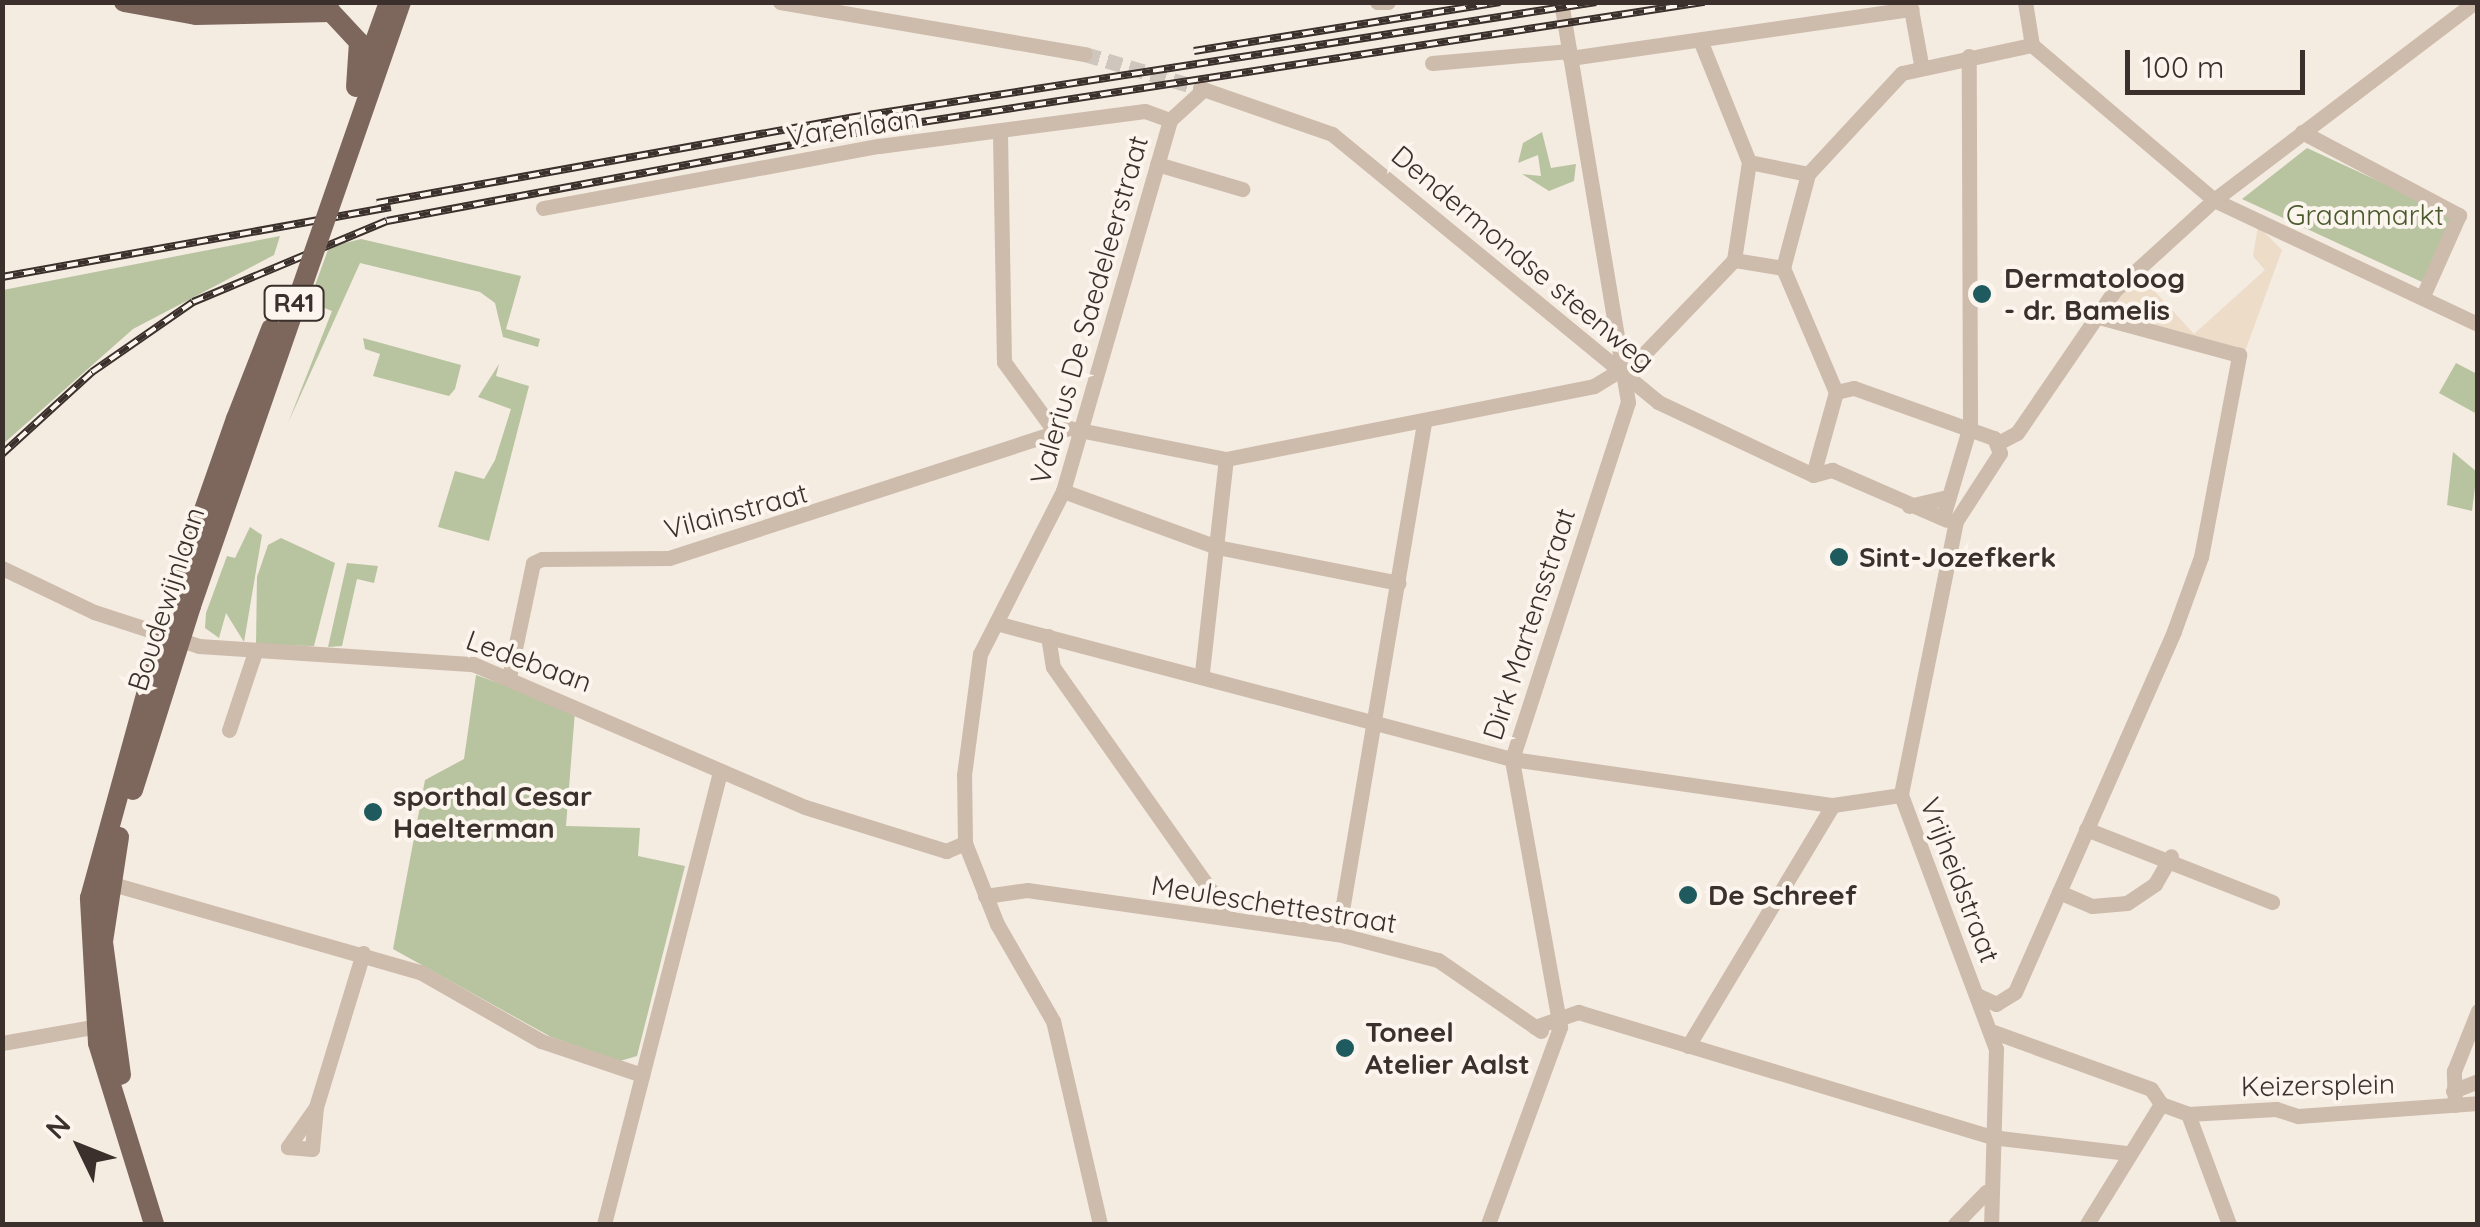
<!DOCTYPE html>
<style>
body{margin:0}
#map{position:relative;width:2480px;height:1227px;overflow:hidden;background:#f4ebe1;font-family:Quicksand,sans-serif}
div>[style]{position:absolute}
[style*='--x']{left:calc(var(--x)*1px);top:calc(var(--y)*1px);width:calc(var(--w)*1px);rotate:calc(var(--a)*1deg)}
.green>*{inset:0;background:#b8c4a0}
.plaza>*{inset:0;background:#ecdcc8}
.minor-tunnel>*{height:15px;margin-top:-7.5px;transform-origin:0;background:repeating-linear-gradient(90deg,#cfc6bd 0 15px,transparent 0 23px)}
.minor>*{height:15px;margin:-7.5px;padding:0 7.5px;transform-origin:7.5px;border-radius:7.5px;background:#cdbbac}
.major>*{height:20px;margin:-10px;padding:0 10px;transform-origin:10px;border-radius:10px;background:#7d675c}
.rail>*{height:8px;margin-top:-4px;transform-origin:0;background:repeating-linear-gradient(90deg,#fbf5ee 0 11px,#3b302b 0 22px);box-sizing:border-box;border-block:2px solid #3b302b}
.major-bridge>*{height:20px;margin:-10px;padding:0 10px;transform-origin:10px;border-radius:10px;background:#7d675c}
.dots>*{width:28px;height:28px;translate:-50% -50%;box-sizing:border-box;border:5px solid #fbf5ee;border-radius:50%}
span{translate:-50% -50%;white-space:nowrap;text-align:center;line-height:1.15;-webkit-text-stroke:8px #fbf5ee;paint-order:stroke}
.shield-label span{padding:2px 8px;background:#fbf5ee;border:2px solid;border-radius:8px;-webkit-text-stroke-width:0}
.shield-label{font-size:25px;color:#3b302b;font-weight:700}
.street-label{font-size:28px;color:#3b302b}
.park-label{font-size:28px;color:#4a5a2e}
.poi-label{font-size:28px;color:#3b302b;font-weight:700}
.left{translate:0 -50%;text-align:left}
.frame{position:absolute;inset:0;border:5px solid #3b302b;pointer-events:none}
.north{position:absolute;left:30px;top:1097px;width:100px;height:100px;-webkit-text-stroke:8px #fbf5ee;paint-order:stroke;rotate:313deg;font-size:28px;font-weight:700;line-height:40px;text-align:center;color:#3b302b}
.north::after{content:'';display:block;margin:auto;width:35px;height:45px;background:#3b302b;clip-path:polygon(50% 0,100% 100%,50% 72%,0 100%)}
.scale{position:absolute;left:2125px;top:50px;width:180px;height:45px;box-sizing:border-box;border:5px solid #3b302b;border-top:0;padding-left:12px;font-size:30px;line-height:35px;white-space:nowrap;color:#3b302b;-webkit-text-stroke:8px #fbf5ee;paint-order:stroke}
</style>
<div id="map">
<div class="green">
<i style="clip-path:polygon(1542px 132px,1551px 168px,1576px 164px,1574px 181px,1549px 191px,1522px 174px,1541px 176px,1538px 155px,1518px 163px,1523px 143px)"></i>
<i style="clip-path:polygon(2307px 148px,2454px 216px,2422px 282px,2242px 199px)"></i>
<i style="clip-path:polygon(280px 236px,274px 255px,133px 329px,3px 444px,3px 290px)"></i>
<i style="clip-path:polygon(361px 239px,521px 276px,506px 329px,540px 339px,538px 347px,503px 337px,495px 303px,480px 292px,360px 263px,288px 423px,332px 311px,309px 302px,329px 247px)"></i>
<i style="clip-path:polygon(363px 338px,461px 365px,455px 389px,449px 396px,373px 376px,380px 354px,365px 349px)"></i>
<i style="clip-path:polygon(2456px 363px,2477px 374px,2477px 414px,2439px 393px)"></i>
<i style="clip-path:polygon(499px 364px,496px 376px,529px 386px,489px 541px,438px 527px,455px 471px,484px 479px,495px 460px,511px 409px,478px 397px)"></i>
<i style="clip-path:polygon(2453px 452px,2477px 472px,2472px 511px,2447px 505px)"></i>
<i style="clip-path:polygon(250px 527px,262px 535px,244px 642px,226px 613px,219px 638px,205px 628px,206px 613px,227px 556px,235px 558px)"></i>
<i style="clip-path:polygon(281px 538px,335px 563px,314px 646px,256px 645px,257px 577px,268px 545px)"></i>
<i style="clip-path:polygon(347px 563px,378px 566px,374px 583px,357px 579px,342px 646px,328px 647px)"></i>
<i style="clip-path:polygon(476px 675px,575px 711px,566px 826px,640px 828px,638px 856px,685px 866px,637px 1056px,620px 1061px,551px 1037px,393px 949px,425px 780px,464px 759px)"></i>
</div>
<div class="plaza">
<i style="clip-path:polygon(2258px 226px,2282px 250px,2244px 354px,2103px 312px,2138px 273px,2194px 334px,2265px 270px,2253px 256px)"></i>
</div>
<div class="minor-tunnel">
<i style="--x:1085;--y:54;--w:120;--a:16.5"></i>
</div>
<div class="minor">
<i style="--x:780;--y:2;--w:309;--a:9.7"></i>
<i style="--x:1377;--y:2;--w:11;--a:0"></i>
<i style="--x:2025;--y:2;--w:44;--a:80.8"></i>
<i style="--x:1700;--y:40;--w:131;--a:68.1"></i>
<i style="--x:2032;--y:45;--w:239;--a:40.4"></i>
<i style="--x:2214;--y:200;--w:292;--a:25.2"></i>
<i style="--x:1570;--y:58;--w:345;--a:-8.2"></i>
<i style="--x:1911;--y:9;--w:56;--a:79.7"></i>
<i style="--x:1432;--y:63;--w:138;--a:-5"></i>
<i style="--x:1200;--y:88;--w:140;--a:19.2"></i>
<i style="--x:1332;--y:134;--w:422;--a:39.4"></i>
<i style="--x:1658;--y:402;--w:171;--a:25.2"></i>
<i style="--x:2302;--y:132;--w:178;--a:27.9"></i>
<i style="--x:2459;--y:215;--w:89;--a:114"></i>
<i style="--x:1000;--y:134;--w:228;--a:89"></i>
<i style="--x:1004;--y:362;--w:87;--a:53.9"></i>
<i style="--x:1157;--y:164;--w:89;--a:16.4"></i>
<i style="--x:543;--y:208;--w:342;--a:-10.5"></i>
<i style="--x:879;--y:146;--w:268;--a:-7.5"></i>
<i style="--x:1145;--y:111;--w:27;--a:20"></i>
<i style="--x:1783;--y:268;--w:97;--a:-75.1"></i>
<i style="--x:1808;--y:174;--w:138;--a:-47.1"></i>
<i style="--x:1902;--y:73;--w:133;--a:-12.2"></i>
<i style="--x:1783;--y:268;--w:135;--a:66.9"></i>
<i style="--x:1836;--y:392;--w:86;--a:105.5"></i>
<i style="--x:1783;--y:268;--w:50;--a:-170.7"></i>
<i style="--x:1734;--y:260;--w:99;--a:-81.3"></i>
<i style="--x:1749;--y:162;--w:60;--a:11.5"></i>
<i style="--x:1836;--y:392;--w:18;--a:-13"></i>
<i style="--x:1854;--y:388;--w:149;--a:19.7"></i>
<i style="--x:1994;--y:438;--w:16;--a:68"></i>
<i style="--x:2000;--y:453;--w:81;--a:122.9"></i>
<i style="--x:1998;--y:443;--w:21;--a:-28"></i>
<i style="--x:2017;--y:433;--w:173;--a:-55.6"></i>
<i style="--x:2115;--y:290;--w:134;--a:-42.3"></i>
<i style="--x:2214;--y:200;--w:328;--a:-37.2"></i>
<i style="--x:1813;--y:475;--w:20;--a:-15"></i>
<i style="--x:1832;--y:470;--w:125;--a:23.5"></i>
<i style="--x:1063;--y:491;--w:164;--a:20"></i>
<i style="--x:1217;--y:547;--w:185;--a:11.2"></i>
<i style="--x:1909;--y:506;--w:36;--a:-13"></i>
<i style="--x:1943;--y:517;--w:95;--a:-73.5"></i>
<i style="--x:1970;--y:426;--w:370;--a:-90.2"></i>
<i style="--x:1956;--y:521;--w:279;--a:101.4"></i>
<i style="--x:1901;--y:795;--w:271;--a:69.5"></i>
<i style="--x:1996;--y:1049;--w:175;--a:91.6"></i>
<i style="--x:2;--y:568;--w:102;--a:25.6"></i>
<i style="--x:94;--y:612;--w:110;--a:17.9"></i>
<i style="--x:199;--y:646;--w:275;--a:3.8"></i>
<i style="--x:473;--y:664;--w:361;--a:23.3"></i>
<i style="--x:805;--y:807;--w:148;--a:17.3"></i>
<i style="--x:946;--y:851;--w:21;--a:-23"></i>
<i style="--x:996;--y:623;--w:534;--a:14.77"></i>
<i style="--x:1512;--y:759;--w:324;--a:8.2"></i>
<i style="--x:1833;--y:805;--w:69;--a:-8.4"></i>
<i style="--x:1048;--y:636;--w:31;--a:81"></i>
<i style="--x:1053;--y:667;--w:307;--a:54.8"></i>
<i style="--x:1202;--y:672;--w:214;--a:-83.6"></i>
<i style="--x:509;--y:677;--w:116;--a:-78.1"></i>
<i style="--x:533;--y:563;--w:10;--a:-24"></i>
<i style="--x:542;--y:559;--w:127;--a:-0.5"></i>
<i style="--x:669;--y:558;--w:421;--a:-18"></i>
<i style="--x:1069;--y:428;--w:160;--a:11.2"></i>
<i style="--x:1226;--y:459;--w:375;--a:-11.2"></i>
<i style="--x:1594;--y:386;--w:54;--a:-31.3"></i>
<i style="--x:1640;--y:358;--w:136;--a:-46.2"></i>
<i style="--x:229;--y:730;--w:79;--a:-71.6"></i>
<i style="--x:2086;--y:829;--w:200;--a:21.4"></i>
<i style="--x:109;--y:883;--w:323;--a:16"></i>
<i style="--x:420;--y:972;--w:139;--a:29.7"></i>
<i style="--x:541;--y:1041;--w:107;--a:18.6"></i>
<i style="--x:2059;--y:892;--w:36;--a:23"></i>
<i style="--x:2092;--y:906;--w:35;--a:-5"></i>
<i style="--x:2127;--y:903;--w:34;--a:-34"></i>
<i style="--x:2155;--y:884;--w:32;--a:-60"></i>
<i style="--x:985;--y:896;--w:42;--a:-8.1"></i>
<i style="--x:1027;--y:890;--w:314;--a:8.1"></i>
<i style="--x:1338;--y:934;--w:103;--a:14.6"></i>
<i style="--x:1438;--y:960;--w:125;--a:34.6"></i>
<i style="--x:1338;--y:934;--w:518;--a:-80.45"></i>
<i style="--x:1977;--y:995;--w:21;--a:25"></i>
<i style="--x:1996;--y:1004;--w:22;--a:-32"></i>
<i style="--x:2015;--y:992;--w:394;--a:-66.2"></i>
<i style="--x:2174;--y:631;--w:79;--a:-70"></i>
<i style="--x:2201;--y:557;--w:206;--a:-79.3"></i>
<i style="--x:2239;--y:355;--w:149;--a:-164.8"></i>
<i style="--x:1535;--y:1027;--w:46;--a:-19.2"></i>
<i style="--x:1578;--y:1012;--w:432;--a:16.8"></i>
<i style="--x:1991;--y:1137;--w:138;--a:6.7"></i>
<i style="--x:1991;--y:1031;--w:170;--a:19.9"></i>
<i style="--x:2151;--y:1089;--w:18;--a:56"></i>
<i style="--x:2;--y:1043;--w:104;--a:-10"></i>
<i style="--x:1688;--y:1046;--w:281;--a:-59"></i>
<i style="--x:2453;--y:1091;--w:27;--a:-22"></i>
<i style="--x:2161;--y:1104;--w:29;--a:20"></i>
<i style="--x:2188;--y:1114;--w:88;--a:-3.3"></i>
<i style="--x:2276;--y:1109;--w:23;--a:18"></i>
<i style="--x:2298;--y:1116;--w:180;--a:-4.1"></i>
<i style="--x:2455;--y:1105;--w:34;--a:-92"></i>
<i style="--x:2454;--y:1071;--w:65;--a:-68.2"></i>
<i style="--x:316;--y:1107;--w:49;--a:125"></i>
<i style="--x:288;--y:1147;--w:24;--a:5"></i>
<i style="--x:312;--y:1149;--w:42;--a:-84.6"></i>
<i style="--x:316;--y:1107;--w:161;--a:-73"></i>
<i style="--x:2188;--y:1114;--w:117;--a:69.6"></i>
<i style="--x:604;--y:1224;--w:468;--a:-75.6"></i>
<i style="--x:1100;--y:1224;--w:208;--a:-103"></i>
<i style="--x:1053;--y:1021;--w:112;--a:-120"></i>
<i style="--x:997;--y:924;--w:87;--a:-111.6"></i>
<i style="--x:965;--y:843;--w:68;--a:-90.8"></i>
<i style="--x:964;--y:775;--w:122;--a:-82.5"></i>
<i style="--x:980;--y:654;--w:183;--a:-63"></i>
<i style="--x:1063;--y:491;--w:386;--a:-73.9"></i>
<i style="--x:1170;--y:120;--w:46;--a:-42.4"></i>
<i style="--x:1488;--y:1224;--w:210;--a:-69.9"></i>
<i style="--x:1560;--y:1027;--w:272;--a:-100.2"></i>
<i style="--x:1512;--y:759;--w:375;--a:-72"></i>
<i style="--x:1628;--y:402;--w:406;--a:-99.5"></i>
<i style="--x:1955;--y:1224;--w:45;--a:-45.9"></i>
<i style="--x:2087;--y:1224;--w:141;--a:-58.3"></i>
</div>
<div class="major">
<i style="--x:124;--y:2;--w:73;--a:10.2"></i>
<i style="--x:196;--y:15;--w:135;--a:-1.3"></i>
<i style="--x:331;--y:12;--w:41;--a:47"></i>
<i style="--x:359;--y:42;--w:45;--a:93.8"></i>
<i style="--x:364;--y:72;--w:74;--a:-70.3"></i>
<i style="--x:133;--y:790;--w:193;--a:-72.5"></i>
<i style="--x:119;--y:837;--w:106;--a:98.7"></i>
<i style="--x:103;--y:942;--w:134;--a:82.3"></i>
<i style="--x:154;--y:1224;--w:189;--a:-107.2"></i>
<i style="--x:98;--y:1043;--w:145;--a:-93.2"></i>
<i style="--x:90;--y:898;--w:302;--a:-74.6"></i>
<i style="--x:170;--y:607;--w:199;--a:-70.7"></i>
</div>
<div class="rail">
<i style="--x:1194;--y:51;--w:310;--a:-9.1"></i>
<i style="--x:377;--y:203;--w:480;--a:-10.2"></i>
<i style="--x:849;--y:118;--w:756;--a:-8.83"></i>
<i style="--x:2;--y:277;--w:395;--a:-10.2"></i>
<i style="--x:2;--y:454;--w:122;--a:-42.3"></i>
<i style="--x:92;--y:372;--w:123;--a:-34.7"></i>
<i style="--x:193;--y:302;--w:210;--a:-22.7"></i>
<i style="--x:387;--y:221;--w:505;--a:-10.62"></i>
<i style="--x:883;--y:128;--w:831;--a:-8.73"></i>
</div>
<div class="major-bridge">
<i style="--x:236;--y:419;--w:97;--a:-68.7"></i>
<i style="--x:191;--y:606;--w:639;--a:-70.83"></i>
</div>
<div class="dots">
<i style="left:1982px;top:294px;background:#1f5a5e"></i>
<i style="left:1839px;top:557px;background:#1f5a5e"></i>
<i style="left:373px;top:812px;background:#1f5a5e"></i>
<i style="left:1688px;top:895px;background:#1f5a5e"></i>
<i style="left:1345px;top:1048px;background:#1f5a5e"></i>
</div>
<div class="shield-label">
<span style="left:294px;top:303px">R41</span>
</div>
<div class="street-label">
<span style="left:853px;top:127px;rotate:-8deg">Varenlaan</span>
<span style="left:1523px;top:258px;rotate:40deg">Dendermondse steenweg</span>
<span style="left:1089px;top:310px;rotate:-74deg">Valerius De Saedeleerstraat</span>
<span style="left:736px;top:511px;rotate:-15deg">Vilainstraat</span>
<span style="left:166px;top:599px;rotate:-72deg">Boudewijnlaan</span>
<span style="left:1529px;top:624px;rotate:-72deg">Dirk Martensstraat</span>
<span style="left:529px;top:661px;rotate:20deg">Ledebaan</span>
<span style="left:1960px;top:880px;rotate:69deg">Vrijheidstraat</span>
<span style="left:1274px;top:904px;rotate:9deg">Meuleschettestraat</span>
<span style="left:2318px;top:1085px;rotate:-1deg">Keizersplein</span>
</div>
<div class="park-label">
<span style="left:2365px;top:215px">Graanmarkt</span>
</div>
<div class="poi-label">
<span class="left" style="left:2004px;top:294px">Dermatoloog<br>- dr. Bamelis</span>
<span class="left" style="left:1859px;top:557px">Sint-Jozefkerk</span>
<span class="left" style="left:393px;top:812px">sporthal Cesar<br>Haelterman</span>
<span class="left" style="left:1708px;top:895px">De Schreef</span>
<span class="left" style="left:1365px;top:1048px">Toneel<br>Atelier Aalst</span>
</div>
<div class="frame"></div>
<div class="north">N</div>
<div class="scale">100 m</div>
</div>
